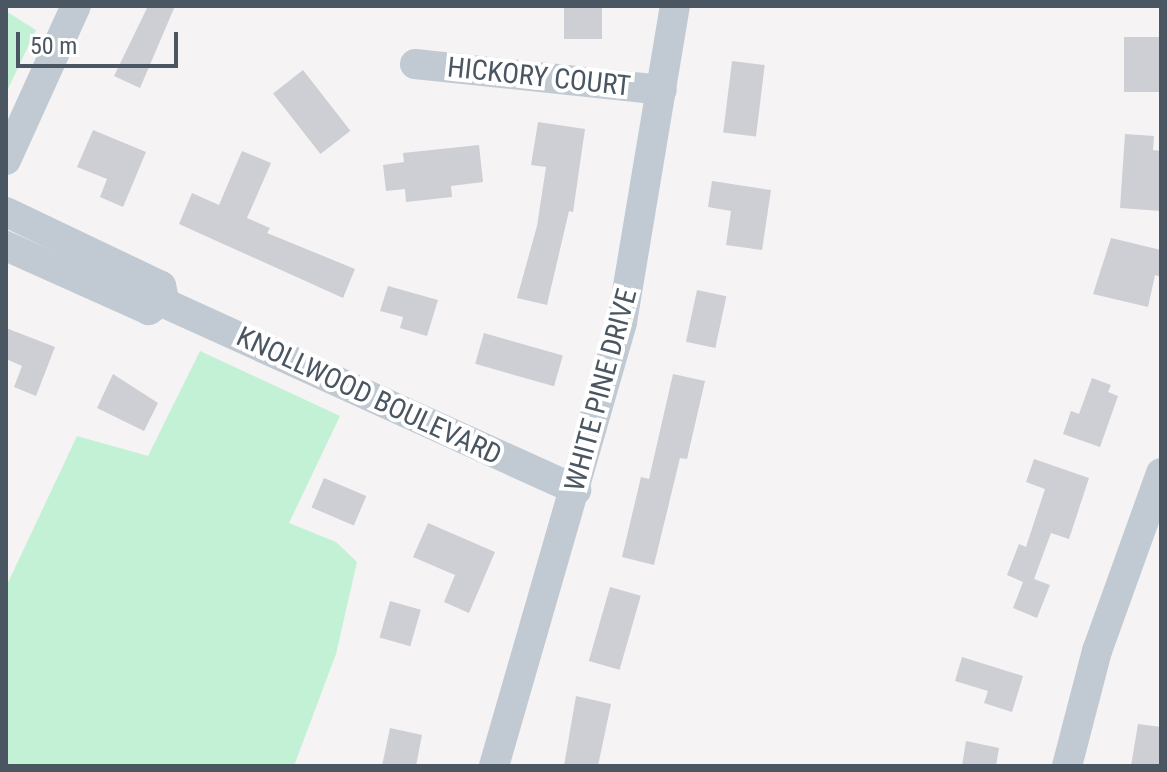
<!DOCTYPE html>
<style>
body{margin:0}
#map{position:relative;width:1167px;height:772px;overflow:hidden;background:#f5f3f3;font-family:"Roboto Condensed",sans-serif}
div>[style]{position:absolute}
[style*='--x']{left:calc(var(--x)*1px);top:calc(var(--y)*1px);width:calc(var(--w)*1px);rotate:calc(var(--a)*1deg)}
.green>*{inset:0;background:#c3f1d5}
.building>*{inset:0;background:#cdcfd5;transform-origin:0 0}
.minor>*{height:30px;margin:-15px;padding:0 15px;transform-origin:15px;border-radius:15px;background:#c1cad2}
span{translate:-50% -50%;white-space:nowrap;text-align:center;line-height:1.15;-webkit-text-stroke:8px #fff;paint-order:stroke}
.street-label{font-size:28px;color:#4a5661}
.frame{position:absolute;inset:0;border:8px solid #4a5661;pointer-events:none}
.scale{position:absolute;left:16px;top:32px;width:162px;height:36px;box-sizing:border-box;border:4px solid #4a5661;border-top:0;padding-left:10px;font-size:24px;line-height:28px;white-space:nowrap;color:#4a5661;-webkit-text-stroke:6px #fff;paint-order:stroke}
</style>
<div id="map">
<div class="green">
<i style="clip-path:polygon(6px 11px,36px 30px,6px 93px)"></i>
<i style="clip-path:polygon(200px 351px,340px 416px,289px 523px,336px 542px,357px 562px,336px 654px,294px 766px,6px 766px,6px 587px,77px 436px,148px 456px)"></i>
</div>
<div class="building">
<i style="clip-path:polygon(148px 6px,175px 6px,140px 88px,114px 76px)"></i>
<i style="left:564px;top:6px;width:38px;height:33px"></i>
<i style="left:1161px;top:37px;width:55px;height:37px;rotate:90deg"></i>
<i style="left:732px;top:61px;width:33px;height:72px;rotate:7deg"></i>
<i style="left:303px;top:70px;width:77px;height:38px;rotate:52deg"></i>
<i style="clip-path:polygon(538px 122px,585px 129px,573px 212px,569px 211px,547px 305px,517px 298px,537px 226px,546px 167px,531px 165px)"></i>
<i style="clip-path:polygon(93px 130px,146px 152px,123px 207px,100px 197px,107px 179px,77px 167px)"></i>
<i style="clip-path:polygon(1125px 134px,1154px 136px,1153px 150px,1160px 151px,1161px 211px,1120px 208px)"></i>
<i style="clip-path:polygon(479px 145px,483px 182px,451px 186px,452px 197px,406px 202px,405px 189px,386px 191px,383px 165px,404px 162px,403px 153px)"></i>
<i style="clip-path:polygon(242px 151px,271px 163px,247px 218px,270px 228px,267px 233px,355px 269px,343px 298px,179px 224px,192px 193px,219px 205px)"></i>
<i style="clip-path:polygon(712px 181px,771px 190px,762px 250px,726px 245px,731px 211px,708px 207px)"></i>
<i style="clip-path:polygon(1111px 238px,1161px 250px,1161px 277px,1155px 275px,1148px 307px,1093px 294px)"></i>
<i style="clip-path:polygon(388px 286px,438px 300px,427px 336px,400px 328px,403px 317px,380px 311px)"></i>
<i style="left:697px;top:290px;width:30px;height:53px;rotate:12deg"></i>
<i style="clip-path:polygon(6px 328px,55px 347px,36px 396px,14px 387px,22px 366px,6px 359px)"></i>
<i style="left:484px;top:333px;width:82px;height:32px;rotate:16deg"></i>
<i style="clip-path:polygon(113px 374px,158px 403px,144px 431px,97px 408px)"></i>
<i style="clip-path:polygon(673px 374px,705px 381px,687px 459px,680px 458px,654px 565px,622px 557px,641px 477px,649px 479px)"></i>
<i style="clip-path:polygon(1092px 378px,1111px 385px,1108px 392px,1118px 396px,1100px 447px,1063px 434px,1071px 411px,1079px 414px)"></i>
<i style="clip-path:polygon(1034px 459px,1089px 478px,1069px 539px,1051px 533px,1034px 579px,1050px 585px,1037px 618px,1013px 608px,1023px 582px,1007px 575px,1019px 544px,1026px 547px,1045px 489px,1026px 482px)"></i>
<i style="left:324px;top:478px;width:46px;height:32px;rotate:23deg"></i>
<i style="clip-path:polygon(428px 523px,495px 552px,469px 613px,444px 602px,455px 575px,413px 557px)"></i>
<i style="left:610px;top:587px;width:32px;height:77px;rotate:16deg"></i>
<i style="left:390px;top:601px;width:32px;height:38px;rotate:16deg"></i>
<i style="clip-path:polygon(962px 657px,1023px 676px,1012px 712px,984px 703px,988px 691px,955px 681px)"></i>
<i style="clip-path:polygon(576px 696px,611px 704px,598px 766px,564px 766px)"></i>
<i style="clip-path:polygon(1138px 724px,1161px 727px,1161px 766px,1131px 766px)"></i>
<i style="clip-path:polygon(390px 728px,422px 735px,416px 766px,382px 766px)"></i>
<i style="clip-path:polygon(966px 741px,999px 748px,996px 766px,962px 766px)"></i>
</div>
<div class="minor">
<i style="--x:415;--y:64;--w:248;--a:6"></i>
<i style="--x:6;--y:160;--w:169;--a:-65.6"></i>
<i style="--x:6;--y:212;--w:172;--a:25.5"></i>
<i style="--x:161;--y:286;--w:13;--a:77"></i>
<i style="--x:164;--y:299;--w:19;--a:144"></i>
<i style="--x:149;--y:310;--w:157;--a:-155.9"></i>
<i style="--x:162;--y:302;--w:455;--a:24.4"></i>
<i style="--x:494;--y:766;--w:462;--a:-73.9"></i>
<i style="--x:622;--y:322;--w:320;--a:-80.5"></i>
<i style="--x:1067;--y:766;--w:119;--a:-75.4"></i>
<i style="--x:1097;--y:651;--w:189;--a:-70.2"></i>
</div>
<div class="street-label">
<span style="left:539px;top:77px;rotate:6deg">HICKORY COURT</span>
<span style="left:601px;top:390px;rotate:-75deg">WHITE PINE DRIVE</span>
<span style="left:369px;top:396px;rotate:25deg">KNOLLWOOD BOULEVARD</span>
</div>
<div class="frame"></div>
<div class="scale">50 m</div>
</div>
